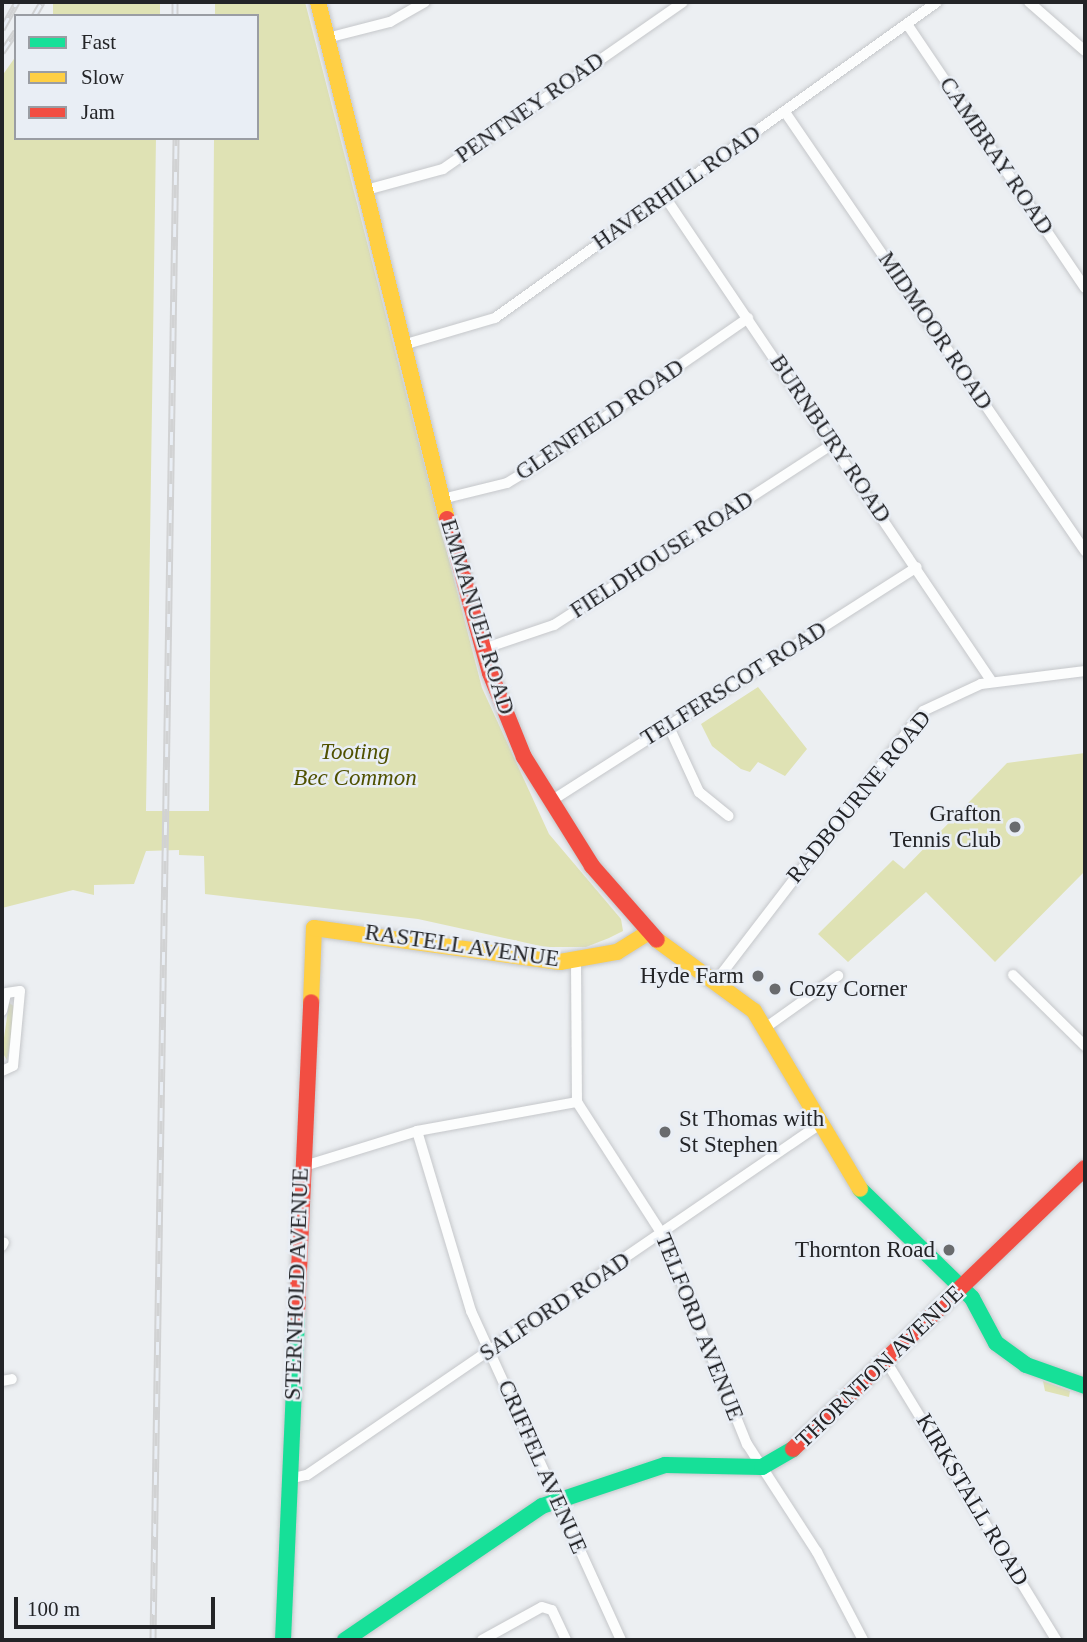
<!DOCTYPE html>
<style>
body{margin:0}
#map{position:relative;width:1087px;height:1642px;overflow:hidden;background:#eceff2;font-family:"Times New Roman",serif}
div>[style]{position:absolute}
[style*='--x']{left:calc(var(--x)*1px);top:calc(var(--y)*1px);width:calc(var(--w)*1px);rotate:calc(var(--a)*1deg)}
.green>*{inset:0;background:#dfe2b4;transform-origin:0 0}
.roads{filter:drop-shadow(0 0 2px #c5c7ca) drop-shadow(0 0 2px #c5c7ca)}
.street>*{height:10px;margin:-5px;padding:0 5px;transform-origin:5px;border-radius:5px;background:#fcfdfd}
.fast>*{height:16px;margin:-8px;padding:0 8px;transform-origin:8px;border-radius:8px;background:#16e098}
.slow>*{height:16px;margin:-8px;padding:0 8px;transform-origin:8px;border-radius:8px;background:#ffcf43}
.jam>*{height:16px;margin:-8px;padding:0 8px;transform-origin:8px;border-radius:8px;background:#f24e42}
.rail>*{height:7px;margin-top:-3.5px;transform-origin:0;background:repeating-linear-gradient(90deg,#e9eef5 0 13px,#d1d2d3 0 26px);box-sizing:border-box;border-block:2px solid #d1d2d3}
.dots>*{width:19px;height:19px;translate:-50% -50%;box-sizing:border-box;border:4px solid #e9eef5;border-radius:50%}
span{translate:-50% -50%;white-space:nowrap;text-align:center;line-height:1.15;-webkit-text-stroke:5px #e9eef5;paint-order:stroke}
.street-label{font-size:23px;color:#232427}
.park-label{font-size:23px;color:#505100;font-style:italic}
.poi-label{font-size:23px;color:#232427}
.right{translate:-100% -50%;text-align:right}
.left{translate:0 -50%;text-align:left}
.frame{position:absolute;inset:0;border:4px solid #232427;pointer-events:none}
.legend{position:absolute;left:14px;top:14px;width:245px;height:126px;box-sizing:border-box;background:#e9eef5;border:2px solid #9a9da3;margin:0;padding:9px 12px;list-style:none;font-size:21px;color:#232427}
.legend li{display:flex;align-items:center;gap:14px;height:35px}
.legend b{width:35px;border:2px solid #9a9da3}
.scale{position:absolute;left:14px;top:1597px;width:201px;height:32px;box-sizing:border-box;border:4px solid #232427;border-top:0;padding-left:9px;font-size:21px;line-height:24px;white-space:nowrap;color:#232427;-webkit-text-stroke:5px #e9eef5;paint-order:stroke}
</style>
<div id="map">
<div class="green">
<i style="left:53px;top:2px;width:107px;height:17px"></i>
<i style="clip-path:polygon(215px 2px,305px 2px,482px 688px,549px 834px,621px 919px,623px 931px,609px 938px,586px 947px,545px 947px,418px 919px,205px 894px,204px 856px,179px 855px,179px 850px,146px 851px,134px 884px,94px 885px,94px 895px,73px 890px,2px 908px,2px 76px,16px 56px,16px 138px,156px 138px,146px 811px,209px 811px,214px 138px,257px 138px,257px 16px,215px 16px)"></i>
<i style="clip-path:polygon(758px 687px,807px 749px,785px 776px,758px 762px,750px 772px,741px 769px,712px 746px,701px 724px)"></i>
<i style="clip-path:polygon(1085px 753px,1085px 871px,995px 962px,926px 892px,848px 962px,818px 934px,893px 860px,904px 869px,1007px 763px)"></i>
<i style="clip-path:polygon(9px 1003px,17px 1008px,7px 1060px,2px 1052px)"></i>
<i style="clip-path:polygon(1043px 1381px,1070px 1391px,1069px 1397px,1045px 1391px)"></i>
</div>
<div class="roads">
<div class="street">
<i style="--x:1029;--y:2;--w:74;--a:41.2"></i>
<i style="--x:907;--y:24;--w:318;--a:56"></i>
<i style="--x:327;--y:38;--w:65;--a:-14.3"></i>
<i style="--x:390;--y:22;--w:40;--a:-29.7"></i>
<i style="--x:785;--y:112;--w:532;--a:55.65"></i>
<i style="--x:366;--y:190;--w:80;--a:-15.3"></i>
<i style="--x:443;--y:169;--w:292;--a:-34.8"></i>
<i style="--x:665;--y:197;--w:585;--a:56.01"></i>
<i style="--x:403;--y:345;--w:96;--a:-16.4"></i>
<i style="--x:495;--y:318;--w:543;--a:-35.56"></i>
<i style="--x:442;--y:499;--w:67;--a:-13.8"></i>
<i style="--x:507;--y:483;--w:23;--a:-31"></i>
<i style="--x:527;--y:471;--w:269;--a:-34.7"></i>
<i style="--x:483;--y:649;--w:75;--a:-18.7"></i>
<i style="--x:554;--y:625;--w:333;--a:-33"></i>
<i style="--x:669;--y:727;--w:72;--a:65.2"></i>
<i style="--x:699;--y:792;--w:38;--a:39"></i>
<i style="--x:551;--y:801;--w:434;--a:-32.6"></i>
<i style="--x:576;--y:962;--w:140;--a:89.6"></i>
<i style="--x:577;--y:1102;--w:157;--a:57.2"></i>
<i style="--x:662;--y:1234;--w:227;--a:68"></i>
<i style="--x:747;--y:1444;--w:129;--a:57.1"></i>
<i style="--x:817;--y:1552;--w:99;--a:62.4"></i>
<i style="--x:1013;--y:975;--w:101;--a:44.6"></i>
<i style="--x:716;--y:981;--w:340;--a:-52.5"></i>
<i style="--x:923;--y:711;--w:64;--a:-25"></i>
<i style="--x:981;--y:684;--w:105;--a:-7.1"></i>
<i style="--x:2;--y:1011;--w:18;--a:-77"></i>
<i style="--x:6;--y:993;--w:14;--a:-8"></i>
<i style="--x:20;--y:991;--w:75;--a:95.3"></i>
<i style="--x:13;--y:1066;--w:12;--a:156"></i>
<i style="--x:765;--y:1028;--w:90;--a:-35.5"></i>
<i style="--x:417;--y:1131;--w:188;--a:73.3"></i>
<i style="--x:471;--y:1311;--w:362;--a:65.5"></i>
<i style="--x:301;--y:1167;--w:121;--a:-17.2"></i>
<i style="--x:417;--y:1131;--w:163;--a:-10.3"></i>
<i style="--x:2;--y:1246;--w:4;--a:-63"></i>
<i style="--x:886;--y:1361;--w:327;--a:58.6"></i>
<i style="--x:2;--y:1381;--w:10;--a:-11"></i>
<i style="--x:289;--y:1479;--w:18;--a:-13"></i>
<i style="--x:307;--y:1475;--w:618;--a:-34.38"></i>
<i style="--x:482;--y:1640;--w:68;--a:-28.8"></i>
<i style="--x:542;--y:1607;--w:10;--a:17"></i>
<i style="--x:552;--y:1610;--w:33;--a:65"></i>
</div>
<div class="fast">
<i style="--x:860;--y:1189;--w:156;--a:44.2"></i>
<i style="--x:972;--y:1298;--w:51;--a:61.9"></i>
<i style="--x:996;--y:1343;--w:37;--a:36"></i>
<i style="--x:1026;--y:1365;--w:63;--a:19.6"></i>
<i style="--x:283;--y:1640;--w:325;--a:-87.5"></i>
<i style="--x:345;--y:1640;--w:238;--a:-34.2"></i>
<i style="--x:542;--y:1506;--w:130;--a:-18.4"></i>
<i style="--x:665;--y:1465;--w:97;--a:1.2"></i>
<i style="--x:762;--y:1467;--w:36;--a:-30"></i>
</div>
<div class="slow">
<i style="--x:318;--y:2;--w:533;--a:75.99"></i>
<i style="--x:657;--y:940;--w:120;--a:36.2"></i>
<i style="--x:754;--y:1011;--w:207;--a:59.2"></i>
<i style="--x:311;--y:1002;--w:74;--a:-87.7"></i>
<i style="--x:314;--y:928;--w:248;--a:7.9"></i>
<i style="--x:560;--y:962;--w:58;--a:-10"></i>
<i style="--x:617;--y:952;--w:36;--a:-32"></i>
</div>
<div class="jam">
<i style="--x:447;--y:519;--w:160;--a:74.4"></i>
<i style="--x:490;--y:673;--w:91;--a:68"></i>
<i style="--x:524;--y:757;--w:128;--a:58"></i>
<i style="--x:592;--y:866;--w:98;--a:48.7"></i>
<i style="--x:297;--y:1315;--w:313;--a:-87.4"></i>
<i style="--x:793;--y:1449;--w:405;--a:-43.9"></i>
</div>
</div>
<div class="rail">
<i style="--x:175;--y:2;--w:14;--a:90"></i>
<i style="--x:34;--y:16;--w:16;--a:-60"></i>
<i style="--x:2;--y:29;--w:31;--a:-61"></i>
<i style="--x:2;--y:52;--w:25;--a:-56"></i>
<i style="--x:153;--y:1640;--w:1502;--a:-89.12"></i>
</div>
<div class="dots">
<i style="left:1015px;top:827px;background:#696b6e"></i>
<i style="left:758px;top:976px;background:#696b6e"></i>
<i style="left:775px;top:989px;background:#696b6e"></i>
<i style="left:665px;top:1132px;background:#696b6e"></i>
<i style="left:949px;top:1250px;background:#696b6e"></i>
</div>
<div class="street-label">
<span style="left:530px;top:108px;rotate:-35deg">PENTNEY ROAD</span>
<span style="left:996px;top:156px;rotate:56deg">CAMBRAY ROAD</span>
<span style="left:677px;top:188px;rotate:-35deg">HAVERHILL ROAD</span>
<span style="left:935px;top:331px;rotate:56deg">MIDMOOR ROAD</span>
<span style="left:600px;top:420px;rotate:-34deg">GLENFIELD ROAD</span>
<span style="left:830px;top:439px;rotate:56deg">BURNBURY ROAD</span>
<span style="left:662px;top:555px;rotate:-33deg">FIELDHOUSE ROAD</span>
<span style="left:477px;top:617px;rotate:73deg">EMMANUEL ROAD</span>
<span style="left:734px;top:684px;rotate:-32deg">TELFERSCOT ROAD</span>
<span style="left:859px;top:797px;rotate:-51deg">RADBOURNE ROAD</span>
<span style="left:462px;top:946px;rotate:8deg">RASTELL AVENUE</span>
<span style="left:297px;top:1284px;rotate:-88deg">STERNHOLD AVENUE</span>
<span style="left:555px;top:1307px;rotate:-34deg">SALFORD ROAD</span>
<span style="left:699px;top:1327px;rotate:68deg">TELFORD AVENUE</span>
<span style="left:880px;top:1367px;rotate:-44deg">THORNTON AVENUE</span>
<span style="left:542px;top:1467px;rotate:66deg">CRIFFEL AVENUE</span>
<span style="left:972px;top:1500px;rotate:59deg">KIRKSTALL ROAD</span>
</div>
<div class="park-label">
<span style="left:355px;top:765px">Tooting<br>Bec Common</span>
</div>
<div class="poi-label">
<span class="right" style="left:1001px;top:827px">Grafton<br>Tennis Club</span>
<span class="right" style="left:744px;top:976px">Hyde Farm</span>
<span class="left" style="left:789px;top:989px">Cozy Corner</span>
<span class="left" style="left:679px;top:1132px">St Thomas with<br>St Stephen</span>
<span class="right" style="left:935px;top:1250px">Thornton Road</span>
</div>
<div class="frame"></div>
<ul class="legend">
<li><b style="height:9px;background:#16e098"></b>Fast</li>
<li><b style="height:9px;background:#ffcf43"></b>Slow</li>
<li><b style="height:9px;background:#f24e42"></b>Jam</li>
</ul>
<div class="scale">100 m</div>
</div>
